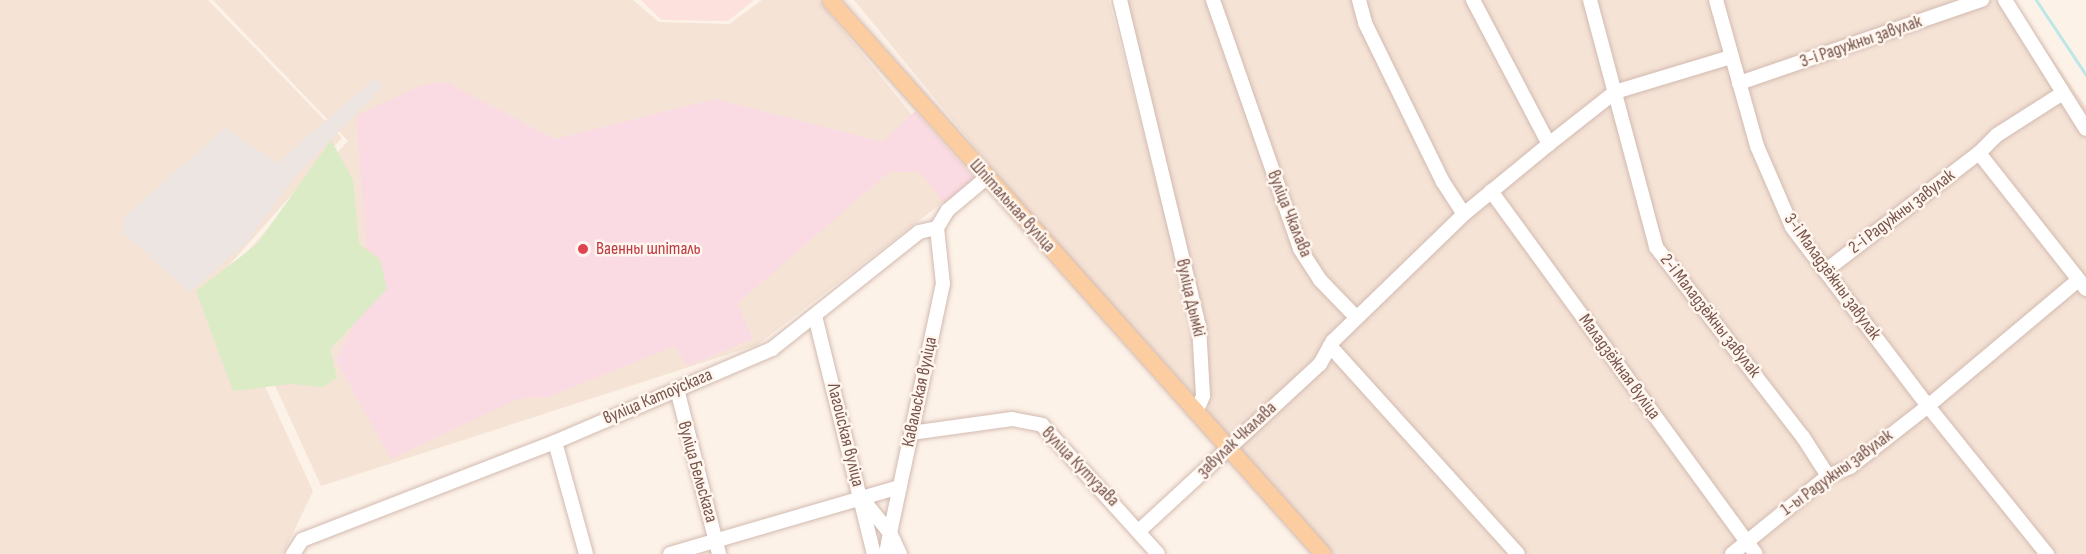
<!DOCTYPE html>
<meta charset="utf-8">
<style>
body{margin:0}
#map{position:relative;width:2086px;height:554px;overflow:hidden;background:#fdf2e8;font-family:"Sofia Sans Condensed",sans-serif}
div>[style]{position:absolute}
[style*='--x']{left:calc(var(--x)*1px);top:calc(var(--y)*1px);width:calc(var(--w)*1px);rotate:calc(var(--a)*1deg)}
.residential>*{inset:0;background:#f5e3d6}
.commercial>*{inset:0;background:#fde1dc}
.industrial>*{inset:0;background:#ede5e1}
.medical>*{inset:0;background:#fbdbe3}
.green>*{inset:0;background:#daebc6}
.stream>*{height:3px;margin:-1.5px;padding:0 1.5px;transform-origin:1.5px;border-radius:1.5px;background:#bce7e7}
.roads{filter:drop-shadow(0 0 2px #d2bab0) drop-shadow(0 0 2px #d2bab0)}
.minor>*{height:14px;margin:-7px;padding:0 7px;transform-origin:7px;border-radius:7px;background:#fff}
.major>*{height:16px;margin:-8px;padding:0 8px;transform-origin:8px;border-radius:8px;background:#fbcda0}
.dots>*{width:16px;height:16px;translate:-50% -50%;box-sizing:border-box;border:3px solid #fff6ef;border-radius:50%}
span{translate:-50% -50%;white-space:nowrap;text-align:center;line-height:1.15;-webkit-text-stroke:5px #fff6ef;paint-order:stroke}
.street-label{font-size:18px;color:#78554b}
.health-label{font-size:18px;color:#be3a42}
.left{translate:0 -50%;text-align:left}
</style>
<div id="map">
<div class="residential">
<i style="clip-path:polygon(0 0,208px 0,342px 138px,216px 280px,313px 491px,283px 554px,0 554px)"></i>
<i style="clip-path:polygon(213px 0,633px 0,659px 22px,729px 24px,762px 0,818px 0,968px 183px,757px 345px,321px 486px,225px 276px,348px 141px)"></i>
<i style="clip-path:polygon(854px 0,1109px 0,1195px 331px,1196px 397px,1037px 223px)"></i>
<i style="clip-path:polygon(1123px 0,2012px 0,2086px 107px,2086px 554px,1333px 554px,1209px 415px,1204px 332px)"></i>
</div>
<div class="commercial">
<i style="clip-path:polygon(641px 0,754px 0,728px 21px,661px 20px)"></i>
</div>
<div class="industrial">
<i style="clip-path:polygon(374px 79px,383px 86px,295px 177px,245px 244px,190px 292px,122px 232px,125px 216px,225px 128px,277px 163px)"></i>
</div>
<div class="medical">
<i style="clip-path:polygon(446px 82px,555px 139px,715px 99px,883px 142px,915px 111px,976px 180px,947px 206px,920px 172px,889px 172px,737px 304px,753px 339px,687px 366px,675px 346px,548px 397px,517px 399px,391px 459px,336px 360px,370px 292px,356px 116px,422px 85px)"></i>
</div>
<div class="green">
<i style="clip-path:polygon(331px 140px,353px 180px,359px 244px,380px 259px,387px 289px,330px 349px,337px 378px,323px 387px,291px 384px,233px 391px,196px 291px,257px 244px)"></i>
</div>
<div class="stream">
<i style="--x:2036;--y:0;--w:90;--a:56.3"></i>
</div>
<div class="roads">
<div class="minor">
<i style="--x:1120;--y:0;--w:335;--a:76.4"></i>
<i style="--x:1199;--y:326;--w:70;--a:86.7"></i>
<i style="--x:1203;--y:396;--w:15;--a:113"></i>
<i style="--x:1213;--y:0;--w:264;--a:70.7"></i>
<i style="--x:1300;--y:249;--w:37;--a:57"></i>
<i style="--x:1320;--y:280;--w:52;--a:45.8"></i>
<i style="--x:1359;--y:0;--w:24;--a:75"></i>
<i style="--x:1365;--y:23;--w:177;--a:63.9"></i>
<i style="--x:1443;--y:182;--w:38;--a:57"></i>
<i style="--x:1473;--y:0;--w:163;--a:62.2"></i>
<i style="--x:1590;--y:0;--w:256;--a:75"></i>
<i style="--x:1656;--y:247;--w:240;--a:52.3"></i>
<i style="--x:1803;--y:437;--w:46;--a:57.3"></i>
<i style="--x:1716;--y:0;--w:152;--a:74.3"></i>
<i style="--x:1757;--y:146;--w:88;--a:66.6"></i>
<i style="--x:1792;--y:227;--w:225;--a:52.8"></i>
<i style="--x:1928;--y:406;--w:190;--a:51.2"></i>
<i style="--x:2005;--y:0;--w:152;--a:57.9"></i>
<i style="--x:1739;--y:83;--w:257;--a:-18.9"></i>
<i style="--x:1979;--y:153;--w:173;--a:51.8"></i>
<i style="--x:1491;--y:191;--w:449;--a:53.9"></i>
<i style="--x:1825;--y:271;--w:194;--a:-37.5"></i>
<i style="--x:1979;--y:153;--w:25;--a:-45"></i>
<i style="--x:1997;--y:135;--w:76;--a:-32.6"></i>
<i style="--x:815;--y:316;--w:245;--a:76.1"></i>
<i style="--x:1330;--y:346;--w:280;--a:47.9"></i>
<i style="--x:677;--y:389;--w:170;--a:75.7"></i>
<i style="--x:911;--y:433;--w:102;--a:-7.9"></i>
<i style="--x:1012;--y:419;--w:31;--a:11"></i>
<i style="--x:1042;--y:425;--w:173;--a:48"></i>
<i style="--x:555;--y:442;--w:116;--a:74.5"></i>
<i style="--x:864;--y:501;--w:41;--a:50.9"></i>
<i style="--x:890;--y:533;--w:21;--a:101"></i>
<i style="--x:1140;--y:530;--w:245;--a:-42.7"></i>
<i style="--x:1320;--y:364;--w:26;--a:-61"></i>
<i style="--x:1333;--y:341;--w:182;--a:-44.1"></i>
<i style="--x:1464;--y:214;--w:110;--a:-39.5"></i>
<i style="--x:1549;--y:144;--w:84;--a:-38.2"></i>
<i style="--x:1615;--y:92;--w:121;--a:-16.8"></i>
<i style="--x:293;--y:554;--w:17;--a:-57"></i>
<i style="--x:302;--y:540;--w:271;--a:-21.2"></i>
<i style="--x:555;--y:442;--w:236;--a:-23.2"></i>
<i style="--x:772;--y:349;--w:188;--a:-38.5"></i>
<i style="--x:919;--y:232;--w:18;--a:-13"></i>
<i style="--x:937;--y:228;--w:21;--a:-59"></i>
<i style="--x:948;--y:210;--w:50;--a:-40.1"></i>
<i style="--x:670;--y:554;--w:239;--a:-16.3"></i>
<i style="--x:900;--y:554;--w:23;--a:-115"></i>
<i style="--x:890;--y:533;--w:255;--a:-78"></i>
<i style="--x:943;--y:284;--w:56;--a:-96.1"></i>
<i style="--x:1732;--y:554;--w:124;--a:-39.1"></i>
<i style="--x:1828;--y:476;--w:24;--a:-22"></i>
<i style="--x:1850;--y:467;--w:99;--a:-38"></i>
<i style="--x:1928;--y:406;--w:196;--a:-40"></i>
</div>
<div class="major">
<i style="--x:830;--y:0;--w:742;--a:48.33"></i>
</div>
</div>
<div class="dots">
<i style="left:583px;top:249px;background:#e0444e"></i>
</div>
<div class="street-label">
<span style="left:1861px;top:42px;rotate:-19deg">3-і Радужны завулак</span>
<span style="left:1012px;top:206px;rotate:48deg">Шпітальная вуліца</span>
<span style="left:1902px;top:212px;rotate:-37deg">2-і Радужны завулак</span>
<span style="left:1289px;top:214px;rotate:68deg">вуліца Чкалава</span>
<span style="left:1832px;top:277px;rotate:54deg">3-і Маладзёжны завулак</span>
<span style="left:1190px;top:298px;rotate:77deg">вуліца Дымкі</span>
<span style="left:1710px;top:316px;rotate:52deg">2-і Маладзёжны завулак</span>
<span style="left:1619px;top:367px;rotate:54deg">Маладзёжная вуліца</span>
<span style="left:920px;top:392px;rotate:-78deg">Кавальская вуліца</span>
<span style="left:658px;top:397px;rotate:-23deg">вуліца Катоўскага</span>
<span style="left:845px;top:435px;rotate:76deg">Лагойская вуліца</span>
<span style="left:1237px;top:440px;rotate:-43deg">завулак Чкалава</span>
<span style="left:1080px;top:467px;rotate:46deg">вуліца Кутузава</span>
<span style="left:697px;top:472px;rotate:74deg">вуліца Бельскага</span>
<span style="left:1837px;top:473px;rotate:-36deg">1-ы Радужны завулак</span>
</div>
<div class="health-label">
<span class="left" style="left:596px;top:249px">Ваенны шпіталь</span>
</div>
</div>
